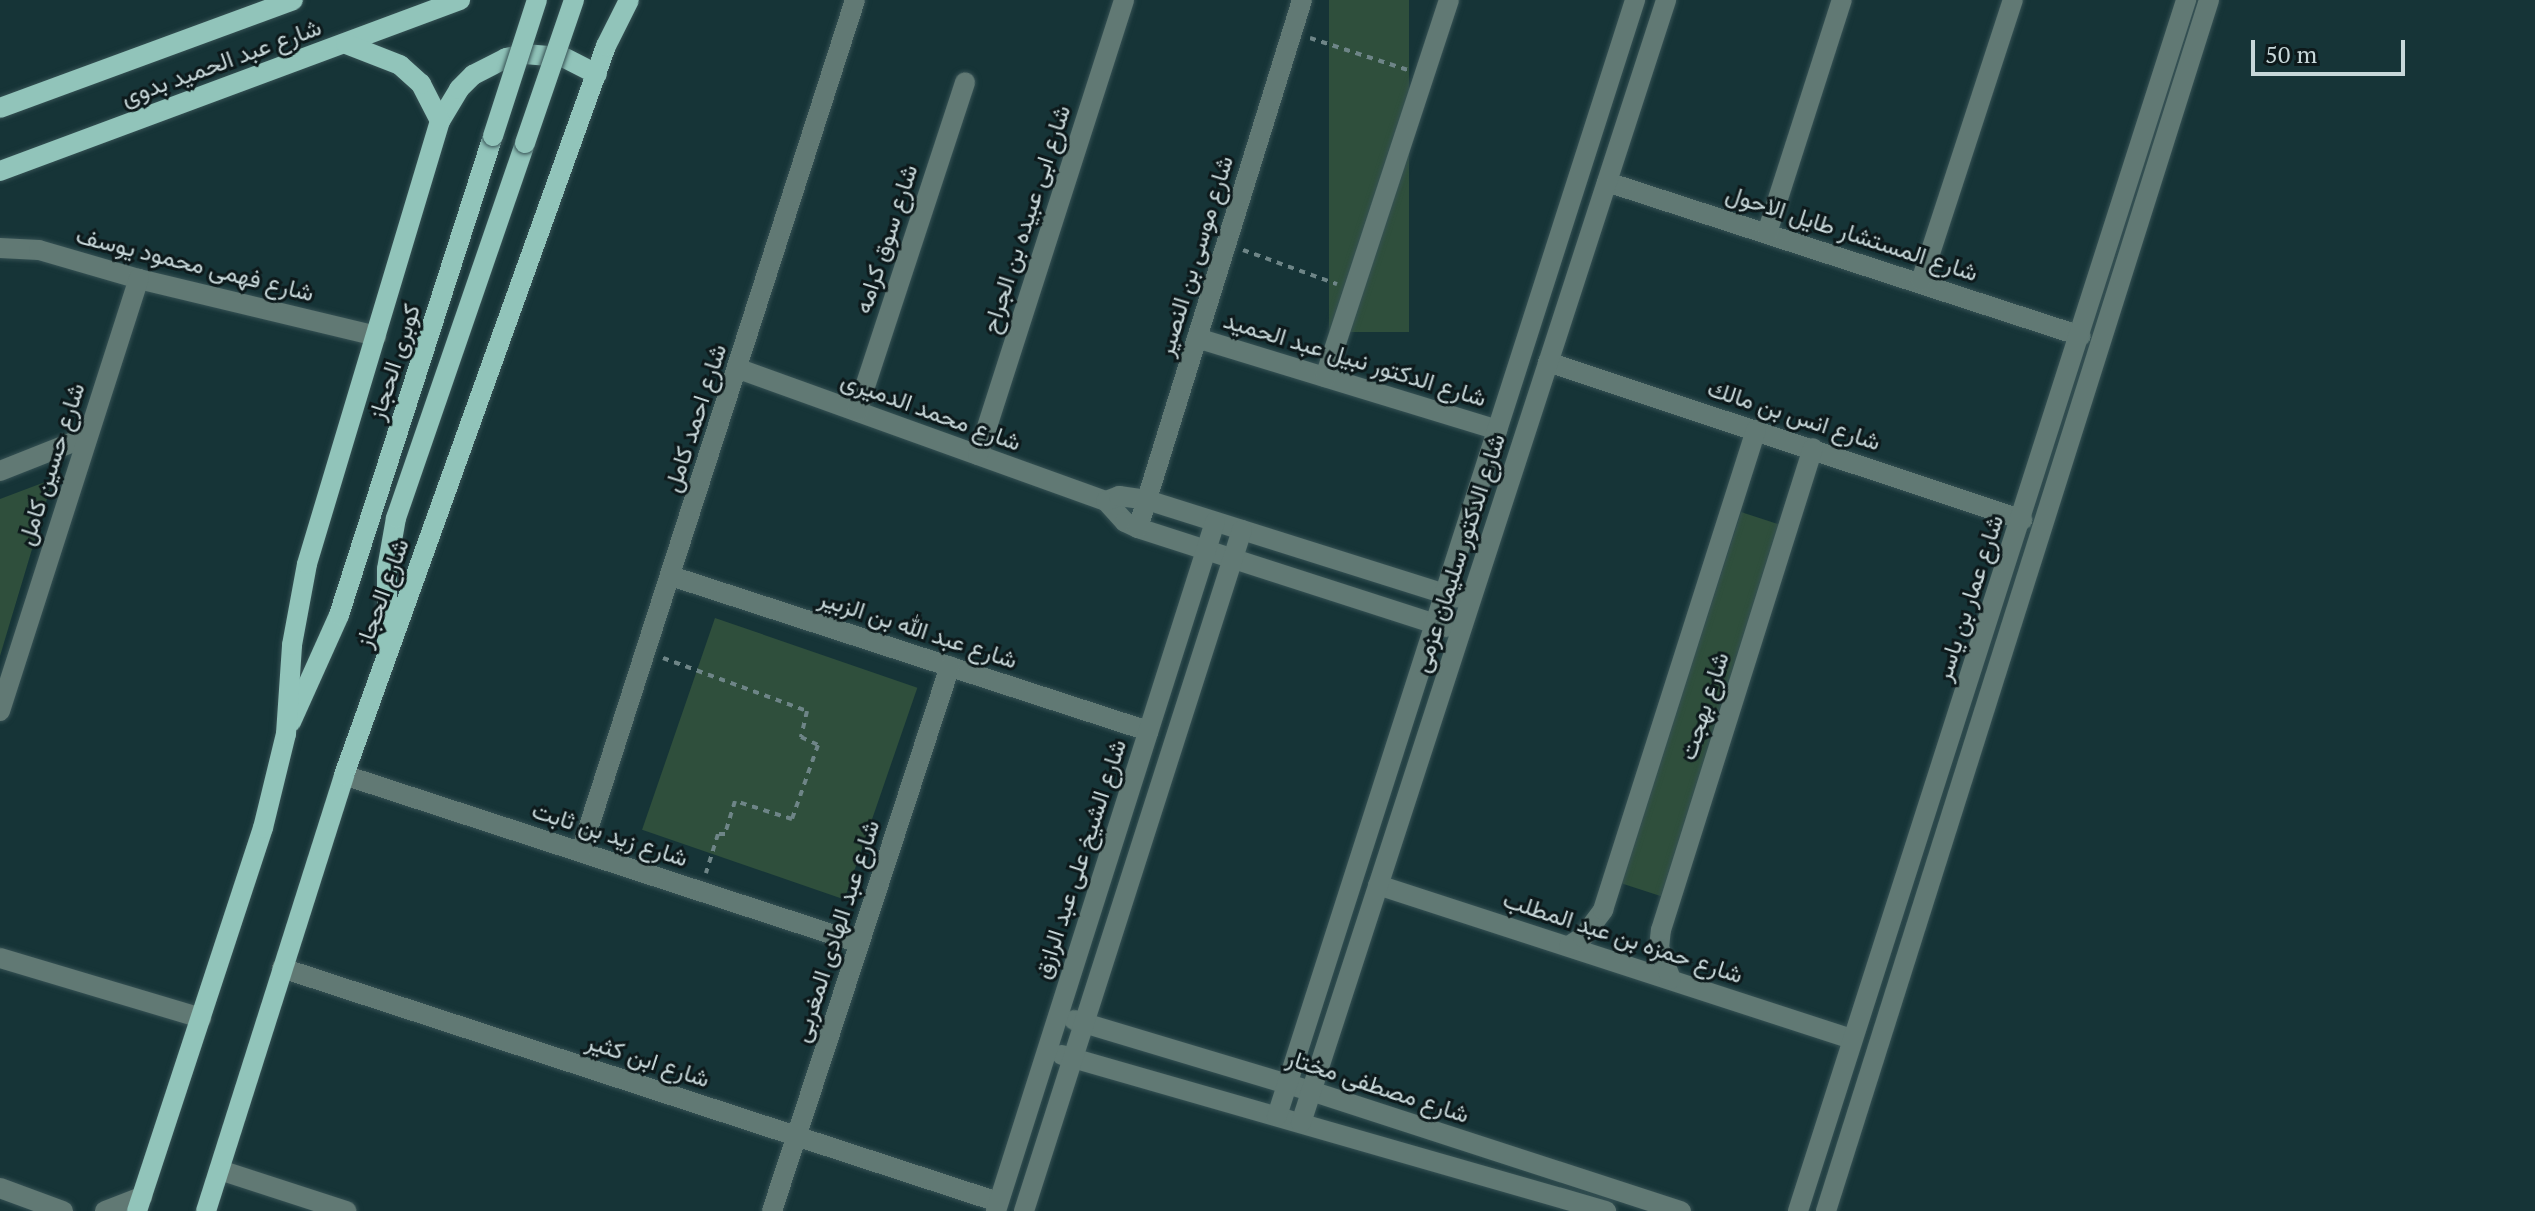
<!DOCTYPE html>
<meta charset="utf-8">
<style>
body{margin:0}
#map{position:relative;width:2535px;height:1211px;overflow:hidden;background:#163437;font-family:"PT Serif",Vazirmatn,serif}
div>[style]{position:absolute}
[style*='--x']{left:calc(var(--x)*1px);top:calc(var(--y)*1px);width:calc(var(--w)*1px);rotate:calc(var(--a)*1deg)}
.green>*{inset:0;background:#2f4f3c;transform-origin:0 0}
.path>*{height:4px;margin-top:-2px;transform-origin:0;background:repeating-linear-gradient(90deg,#6e8587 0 6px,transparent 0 12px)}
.roads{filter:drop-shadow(0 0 2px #365154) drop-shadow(0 0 2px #365154)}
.minor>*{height:20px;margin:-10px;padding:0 10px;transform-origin:10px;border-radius:10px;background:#617974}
.major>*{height:20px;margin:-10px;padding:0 10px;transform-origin:10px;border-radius:10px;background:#91c4ba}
.bridges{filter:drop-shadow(0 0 2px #365154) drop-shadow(0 0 2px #365154)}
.major-bridge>*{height:20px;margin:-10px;padding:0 10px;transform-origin:10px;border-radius:10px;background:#91c4ba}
span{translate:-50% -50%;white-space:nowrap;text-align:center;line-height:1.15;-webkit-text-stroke:6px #0d191b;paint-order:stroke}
.street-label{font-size:24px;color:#c7d7d9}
.scale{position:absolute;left:2251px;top:40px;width:154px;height:36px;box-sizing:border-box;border:4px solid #c7d7d9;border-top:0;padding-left:10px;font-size:24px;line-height:28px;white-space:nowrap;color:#c7d7d9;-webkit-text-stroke:6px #0d191b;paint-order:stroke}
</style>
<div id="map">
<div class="green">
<i style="left:1329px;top:0;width:80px;height:332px"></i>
<i style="clip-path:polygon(53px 479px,0 656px,0 657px,0 499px)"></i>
<i style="left:1741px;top:512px;width:46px;height:390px;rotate:18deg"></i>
<i style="left:715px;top:618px;width:214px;height:224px;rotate:19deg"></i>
</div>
<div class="path">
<i style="--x:1310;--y:38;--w:103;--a:18.1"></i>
<i style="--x:1243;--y:250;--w:100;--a:19.9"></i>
<i style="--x:663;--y:658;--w:153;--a:20.2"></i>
<i style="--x:807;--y:711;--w:27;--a:103"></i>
<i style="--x:801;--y:737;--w:19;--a:25"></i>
<i style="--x:818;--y:745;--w:78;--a:109.4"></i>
<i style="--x:792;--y:819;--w:60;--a:-162.5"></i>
<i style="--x:735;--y:801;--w:34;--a:107"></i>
<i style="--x:725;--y:834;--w:7;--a:180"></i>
<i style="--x:718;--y:834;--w:41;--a:107.1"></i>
</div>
<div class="roads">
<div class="minor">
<i style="--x:1607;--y:182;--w:498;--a:18"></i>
<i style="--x:1767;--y:233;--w:245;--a:-72.2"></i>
<i style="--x:0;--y:248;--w:39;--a:3"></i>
<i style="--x:39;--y:250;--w:104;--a:16.2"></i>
<i style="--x:139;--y:279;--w:244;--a:13.5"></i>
<i style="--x:1921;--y:281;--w:296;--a:-71.9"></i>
<i style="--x:1197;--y:338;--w:314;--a:17"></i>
<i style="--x:1548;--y:362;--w:500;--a:18.4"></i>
<i style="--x:739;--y:369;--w:390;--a:19.8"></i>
<i style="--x:1106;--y:501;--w:28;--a:48"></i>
<i style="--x:1125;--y:522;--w:14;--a:25"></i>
<i style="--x:1138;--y:528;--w:323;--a:17.9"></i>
<i style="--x:1325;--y:377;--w:397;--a:-71.8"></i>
<i style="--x:857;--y:411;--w:346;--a:-71.8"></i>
<i style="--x:978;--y:455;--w:478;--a:-72.2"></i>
<i style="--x:0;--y:471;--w:92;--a:-21.6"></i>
<i style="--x:1106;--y:501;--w:14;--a:-21"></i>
<i style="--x:1119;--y:496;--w:28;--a:8"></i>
<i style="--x:1147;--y:500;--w:325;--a:17.5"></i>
<i style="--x:1138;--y:528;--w:553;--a:-72.74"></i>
<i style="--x:671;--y:576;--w:502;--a:18"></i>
<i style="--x:0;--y:711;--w:454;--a:-72.2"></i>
<i style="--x:344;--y:775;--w:542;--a:18.07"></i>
<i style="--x:581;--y:851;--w:894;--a:-72.15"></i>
<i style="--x:1378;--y:885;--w:498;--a:18"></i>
<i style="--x:1569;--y:946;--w:17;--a:-33"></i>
<i style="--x:1583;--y:937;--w:34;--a:-53"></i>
<i style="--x:1603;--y:910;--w:504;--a:-72.32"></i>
<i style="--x:0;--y:958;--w:210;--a:16.6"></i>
<i style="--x:282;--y:968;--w:753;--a:18.1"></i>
<i style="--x:1671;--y:979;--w:33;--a:-111"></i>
<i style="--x:1659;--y:948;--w:18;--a:-84"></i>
<i style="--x:1661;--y:930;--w:505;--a:-72.5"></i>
<i style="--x:1074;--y:1020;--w:247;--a:16.7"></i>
<i style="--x:1311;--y:1091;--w:389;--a:18"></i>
<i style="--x:1062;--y:1055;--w:566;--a:16"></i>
<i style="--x:1277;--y:1116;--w:1172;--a:-72.21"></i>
<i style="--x:1301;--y:1123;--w:1181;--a:-71.99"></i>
<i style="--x:220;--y:1170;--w:133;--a:18"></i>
<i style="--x:0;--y:1188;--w:67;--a:20.1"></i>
<i style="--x:105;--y:1211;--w:40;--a:-21"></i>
<i style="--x:772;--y:1211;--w:573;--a:-71.91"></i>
<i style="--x:996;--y:1211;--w:723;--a:-72.37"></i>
<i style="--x:1024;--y:1211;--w:715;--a:-72.25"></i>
<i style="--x:1798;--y:1211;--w:1272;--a:-72.23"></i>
<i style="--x:1826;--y:1211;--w:1270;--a:-72.45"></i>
</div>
<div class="major">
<i style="--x:0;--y:108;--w:312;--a:-20.2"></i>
<i style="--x:440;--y:121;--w:37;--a:-59"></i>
<i style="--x:459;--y:89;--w:20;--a:-45"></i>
<i style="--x:473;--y:75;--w:37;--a:-27"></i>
<i style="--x:506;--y:58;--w:19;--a:-12"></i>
<i style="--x:525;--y:54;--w:38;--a:5"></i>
<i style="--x:563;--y:57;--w:38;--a:27"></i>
<i style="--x:0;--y:171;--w:491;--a:-20.4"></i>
<i style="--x:387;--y:646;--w:77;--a:-90"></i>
<i style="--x:387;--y:569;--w:52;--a:-80"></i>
<i style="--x:396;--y:518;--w:397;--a:-71"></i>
<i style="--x:291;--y:722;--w:117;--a:-65.8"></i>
<i style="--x:339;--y:615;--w:503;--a:-72.18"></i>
<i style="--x:137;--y:1211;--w:403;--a:-71.8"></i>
<i style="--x:263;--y:828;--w:97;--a:-76.3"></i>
<i style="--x:286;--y:734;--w:89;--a:-86.1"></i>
<i style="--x:292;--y:645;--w:82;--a:-79.5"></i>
<i style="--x:307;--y:564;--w:463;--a:-73.3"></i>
<i style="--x:440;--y:121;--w:42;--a:-117.2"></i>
<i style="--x:421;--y:84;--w:28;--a:-138"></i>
<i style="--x:400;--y:65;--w:58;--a:-158.7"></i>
<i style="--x:206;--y:1211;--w:457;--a:-72.4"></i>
<i style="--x:344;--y:775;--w:775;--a:-70.23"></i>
<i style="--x:606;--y:46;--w:51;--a:-63.4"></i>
</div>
</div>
<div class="bridges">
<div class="major-bridge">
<i style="--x:493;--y:136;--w:143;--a:-72.1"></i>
<i style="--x:525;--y:143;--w:151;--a:-71.1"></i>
</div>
</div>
<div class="street-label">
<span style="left:221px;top:62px;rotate:-20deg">شارع عبد الحميد بدوى</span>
<span style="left:1026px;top:219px;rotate:-72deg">شارع ابى عبيده بن الجراح</span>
<span style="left:1852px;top:233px;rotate:18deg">شارع المستشار طايل الاحول</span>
<span style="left:886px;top:239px;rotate:-72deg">شارع سوق كرامه</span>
<span style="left:1195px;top:256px;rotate:-73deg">شارع موسى بن النصير</span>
<span style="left:195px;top:264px;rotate:14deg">شارع فهمى محمود يوسف</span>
<span style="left:1355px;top:359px;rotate:17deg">شارع الدكتور نبيل عبد الحميد</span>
<span style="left:394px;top:362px;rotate:-72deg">كوبرى الحجاز</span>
<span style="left:931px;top:411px;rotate:20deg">شارع محمد الدميرى</span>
<span style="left:1794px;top:415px;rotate:18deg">شارع انس بن مالك</span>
<span style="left:695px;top:418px;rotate:-72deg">شارع احمد كامل</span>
<span style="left:51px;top:464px;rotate:-72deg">شارع حسين كامل</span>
<span style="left:1459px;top:553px;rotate:-72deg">شارع الدكتور سليمان عزمى</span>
<span style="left:382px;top:593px;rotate:-70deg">شارع الحجاز</span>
<span style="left:1969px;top:598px;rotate:-72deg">شارع عمار بن ياسر</span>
<span style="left:918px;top:629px;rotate:18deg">شارع عبد الله بن الزبير</span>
<span style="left:1704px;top:706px;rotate:-72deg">شارع بهجت</span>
<span style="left:610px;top:834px;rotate:18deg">شارع زيد بن ثابت</span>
<span style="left:1080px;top:859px;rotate:-72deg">شارع الشيخ على عبد الرازق</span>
<span style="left:836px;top:931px;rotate:-72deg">شارع عبد الهادى المغربى</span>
<span style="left:1623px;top:937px;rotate:18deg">شارع حمزه بن عبد المطلب</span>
<span style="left:648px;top:1060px;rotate:18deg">شارع ابن كثير</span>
<span style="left:1378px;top:1086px;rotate:18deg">شارع مصطفى مختار</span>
</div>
<div class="scale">50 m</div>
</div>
